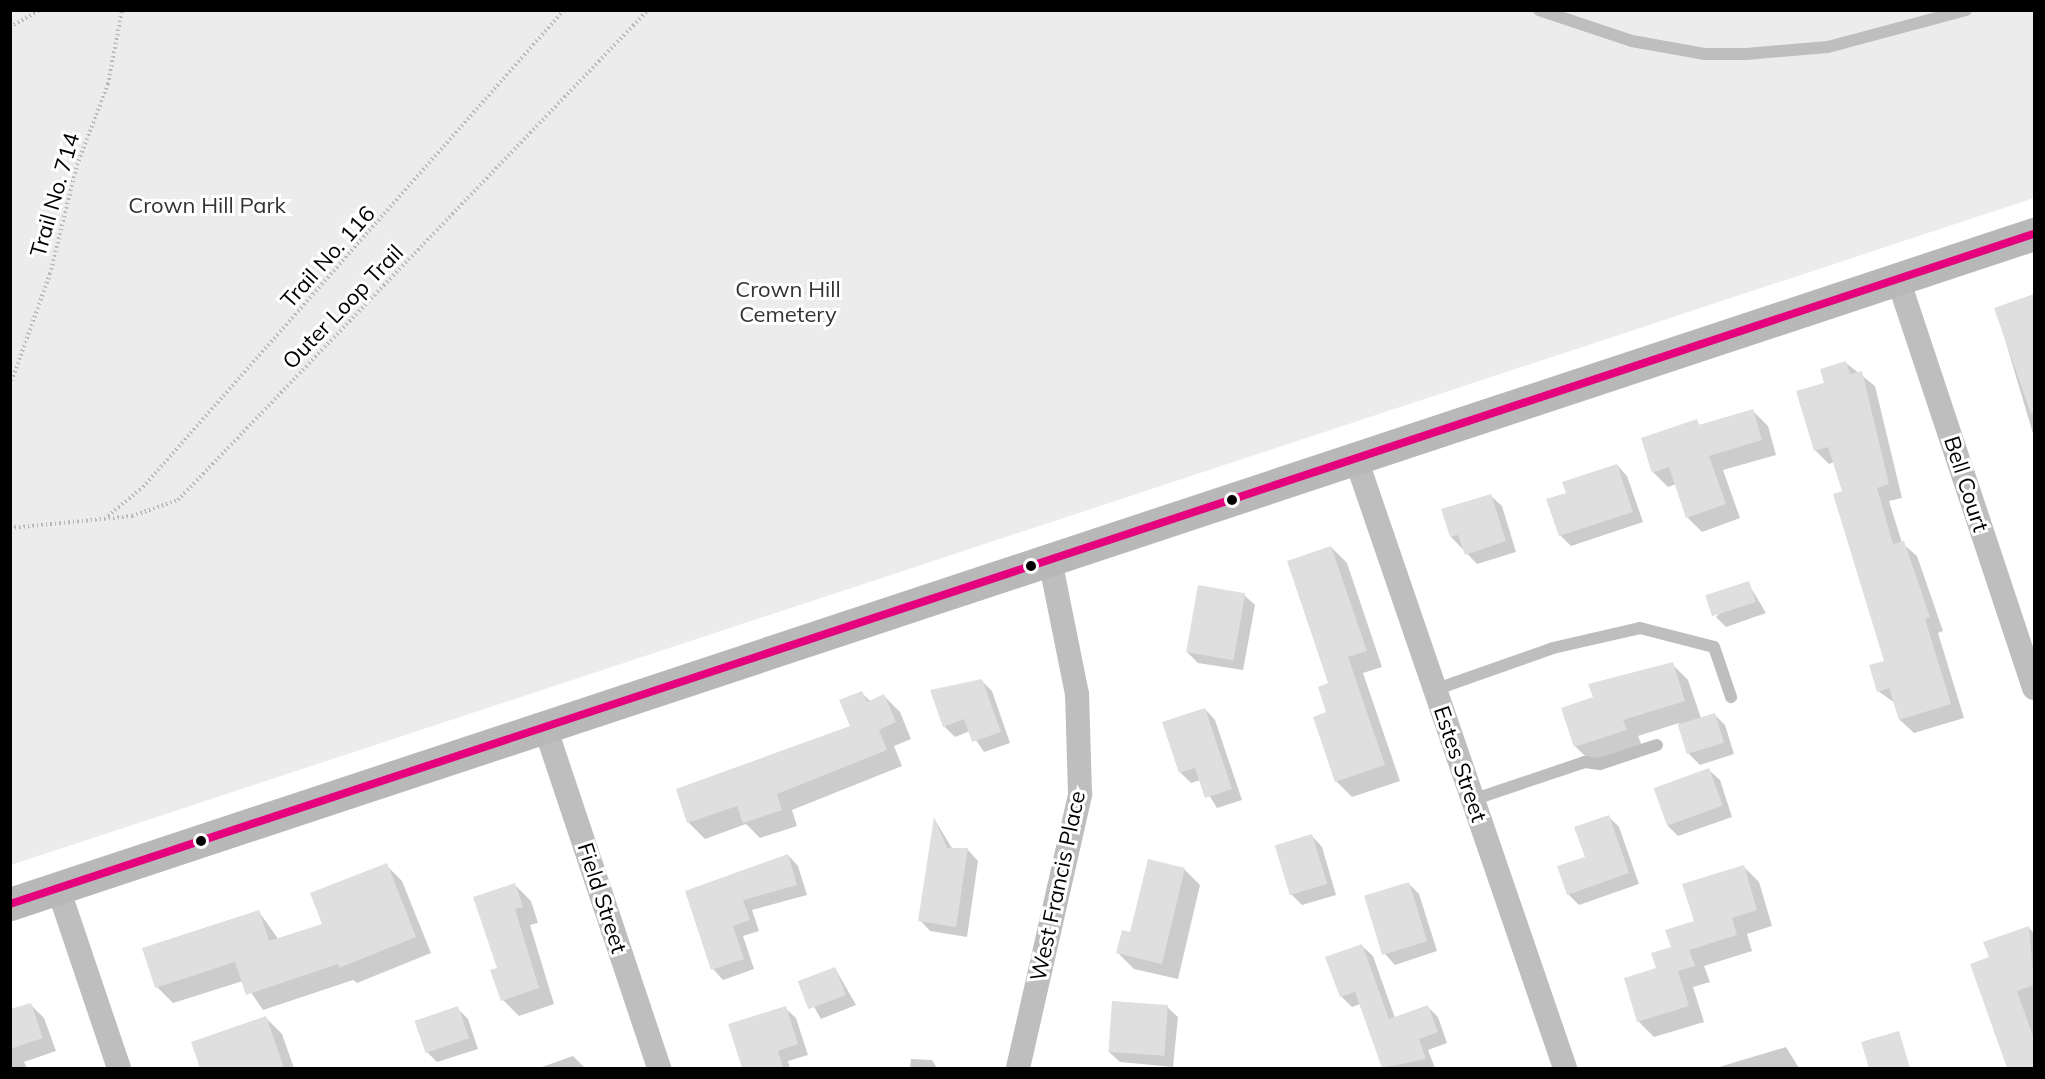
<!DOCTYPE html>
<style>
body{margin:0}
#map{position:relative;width:2045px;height:1079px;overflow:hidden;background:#fff;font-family:Mulish,sans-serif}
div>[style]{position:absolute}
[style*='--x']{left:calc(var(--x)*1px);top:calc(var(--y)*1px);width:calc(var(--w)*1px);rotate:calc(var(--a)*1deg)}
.green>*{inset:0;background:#ececec}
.shadow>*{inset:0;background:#0003}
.building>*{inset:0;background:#dfdfdf;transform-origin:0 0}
.path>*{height:4px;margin-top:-2px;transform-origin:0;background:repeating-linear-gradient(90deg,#b9b9b9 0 1.5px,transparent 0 4.5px)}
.lane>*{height:12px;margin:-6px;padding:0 6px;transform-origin:6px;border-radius:6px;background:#bebebe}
.street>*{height:24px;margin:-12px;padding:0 12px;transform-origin:12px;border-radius:12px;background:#bebebe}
.secondary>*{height:33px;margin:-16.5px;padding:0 16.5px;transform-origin:16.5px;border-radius:16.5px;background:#b8b8b8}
.bus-1>*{height:8px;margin:-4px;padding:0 4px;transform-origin:4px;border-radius:4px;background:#e5007d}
.dots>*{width:16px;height:16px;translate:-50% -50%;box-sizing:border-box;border:3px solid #fff;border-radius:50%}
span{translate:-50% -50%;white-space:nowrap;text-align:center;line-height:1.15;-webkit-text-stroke:6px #fff;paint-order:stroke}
.street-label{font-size:22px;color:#000}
.park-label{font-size:22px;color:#333}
.frame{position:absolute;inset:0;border:12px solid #000;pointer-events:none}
</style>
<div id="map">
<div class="green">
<i style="clip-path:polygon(10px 11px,2034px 11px,2034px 198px,11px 865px)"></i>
</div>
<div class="shadow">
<i style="clip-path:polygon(2034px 296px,2034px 437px,1996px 309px)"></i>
<i style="clip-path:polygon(1846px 363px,1875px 386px,1902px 498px,1889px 501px,1902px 543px,1917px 556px,1943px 631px,1938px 633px,1964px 718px,1914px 733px,1900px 720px,1895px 703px,1878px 691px,1886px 662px,1844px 492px,1834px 462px,1829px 464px,1815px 450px,1826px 384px)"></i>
<i style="clip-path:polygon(1753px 411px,1768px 426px,1776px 455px,1723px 470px,1740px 518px,1702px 532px,1687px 517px,1676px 484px,1668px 487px,1653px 472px,1696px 421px,1701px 426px)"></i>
<i style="clip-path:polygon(1617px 465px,1627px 476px,1643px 522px,1571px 546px,1560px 535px,1568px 493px)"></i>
<i style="clip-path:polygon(1491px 496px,1502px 506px,1516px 552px,1477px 564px,1451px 537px)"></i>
<i style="clip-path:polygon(1331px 547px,1347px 563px,1382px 667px,1363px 673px,1400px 781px,1352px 797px,1336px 781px,1328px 713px)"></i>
<i style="clip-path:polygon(1748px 583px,1766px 613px,1726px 627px,1716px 617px)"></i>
<i style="clip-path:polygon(1244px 595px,1255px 605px,1243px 670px,1198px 663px,1187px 652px)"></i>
<i style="clip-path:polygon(1672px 664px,1688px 680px,1701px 718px,1714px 714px,1725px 725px,1734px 754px,1700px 765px,1689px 754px,1679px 723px,1638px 736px,1642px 746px,1591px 762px,1575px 746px)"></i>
<i style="clip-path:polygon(982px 681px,992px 691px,1010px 743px,984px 752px,970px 731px,955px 737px,944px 726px)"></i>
<i style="clip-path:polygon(862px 693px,871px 702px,884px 696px,900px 712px,911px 739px,894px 746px,902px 766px,792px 810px,797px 826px,760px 838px,746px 824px,705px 839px,689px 823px,677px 790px,852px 727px)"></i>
<i style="clip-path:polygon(1205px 709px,1215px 720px,1242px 800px,1217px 808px,1200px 780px,1191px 783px,1180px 772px)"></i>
<i style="clip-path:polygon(1709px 770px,1720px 780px,1732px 817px,1678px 836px,1667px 825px)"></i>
<i style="clip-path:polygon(1609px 817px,1619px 827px,1639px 884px,1579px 905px,1568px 894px)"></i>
<i style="clip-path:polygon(935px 820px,953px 850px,968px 850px,978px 861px,967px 937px,930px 931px,920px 920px)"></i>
<i style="clip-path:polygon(1312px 836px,1322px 847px,1336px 895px,1302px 905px,1291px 894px)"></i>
<i style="clip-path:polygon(788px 855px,798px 866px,807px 895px,752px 910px,759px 931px,743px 936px,754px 969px,723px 980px,713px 969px,687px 892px)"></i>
<i style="clip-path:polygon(386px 865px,402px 881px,431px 953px,357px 983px,353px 980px,263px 1010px,243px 981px,173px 1003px,157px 987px,259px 912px,279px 940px,324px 925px)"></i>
<i style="clip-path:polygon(1743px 866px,1759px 882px,1772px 926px,1747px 934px,1752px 951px,1704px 966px,1710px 982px,1693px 987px,1704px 1022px,1654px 1037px,1638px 1021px,1658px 969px)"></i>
<i style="clip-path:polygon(1184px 869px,1200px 885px,1178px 979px,1134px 969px,1118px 953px)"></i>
<i style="clip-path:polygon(1408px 883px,1419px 894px,1437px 951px,1395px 965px,1385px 954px)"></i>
<i style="clip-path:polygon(515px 885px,531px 901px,538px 923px,530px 925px,554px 1004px,519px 1016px,503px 1000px,492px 971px,499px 969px)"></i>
<i style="clip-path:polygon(2029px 928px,2034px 933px,2034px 1068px,2009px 1068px,1971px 965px,1991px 958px)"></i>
<i style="clip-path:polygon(1362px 946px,1373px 956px,1395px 1018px,1427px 1006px,1438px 1017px,1447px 1043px,1428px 1050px,1435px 1068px,1384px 1068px,1360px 1004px,1352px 1007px,1341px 996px)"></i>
<i style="clip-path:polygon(835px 968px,856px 1005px,821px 1019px,800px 982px)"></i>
<i style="clip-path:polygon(30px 1004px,44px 1018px,56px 1051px,24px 1062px,27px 1068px,10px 1068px,10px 1011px)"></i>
<i style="clip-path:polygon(1167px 1007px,1178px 1017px,1173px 1067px,1120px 1062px,1109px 1052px)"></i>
<i style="clip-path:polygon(457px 1008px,468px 1019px,478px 1049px,437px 1062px,427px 1052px)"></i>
<i style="clip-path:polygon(785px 1008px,796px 1018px,808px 1055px,788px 1061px,790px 1068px,744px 1068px,730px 1025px)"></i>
<i style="clip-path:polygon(266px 1018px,282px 1034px,294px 1068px,202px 1068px,193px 1043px)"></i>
<i style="clip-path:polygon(1786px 1047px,1799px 1068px,1720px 1068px,1719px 1067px)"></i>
<i style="clip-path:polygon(573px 1056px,585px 1068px,539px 1068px)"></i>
<i style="clip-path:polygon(911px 1059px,932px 1060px,937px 1068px,910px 1068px)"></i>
</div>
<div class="building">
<i style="clip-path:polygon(2034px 294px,2034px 413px,2031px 414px,1994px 308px)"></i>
<i style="clip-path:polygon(1846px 361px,1850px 374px,1862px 371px,1889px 484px,1877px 488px,1893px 544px,1904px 541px,1930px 617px,1925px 619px,1951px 704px,1899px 720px,1889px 688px,1877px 692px,1869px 665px,1884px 661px,1833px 494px,1842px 491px,1828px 447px,1814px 451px,1796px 391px,1824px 383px,1820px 369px)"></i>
<i style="clip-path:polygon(1753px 409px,1762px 440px,1709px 456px,1726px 504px,1686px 518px,1669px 467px,1652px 473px,1641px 438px,1697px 419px,1699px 425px)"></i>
<i style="clip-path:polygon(1617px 464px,1633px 512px,1559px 536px,1546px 499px,1566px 493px,1562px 482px)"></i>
<i style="clip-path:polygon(1491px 494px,1506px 541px,1465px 555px,1458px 535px,1450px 537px,1441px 509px)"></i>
<i style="clip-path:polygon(1331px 546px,1367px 651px,1348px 657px,1385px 765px,1335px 782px,1313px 717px,1326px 712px,1318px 687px,1328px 683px,1287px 561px)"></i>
<i style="left:1749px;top:581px;width:22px;height:46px;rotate:72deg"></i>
<i style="left:1198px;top:585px;width:48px;height:68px;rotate:10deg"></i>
<i style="clip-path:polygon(1673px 662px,1685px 701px,1623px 720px,1627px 730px,1574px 747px,1561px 708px,1593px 697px,1588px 684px)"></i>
<i style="clip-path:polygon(982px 679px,1001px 732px,972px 742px,964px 719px,943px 727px,930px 690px)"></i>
<i style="clip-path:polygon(862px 691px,867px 702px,884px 694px,896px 722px,879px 730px,887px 750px,777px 794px,782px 810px,743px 823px,737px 806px,687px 823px,676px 789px,850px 726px,839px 700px)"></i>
<i style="clip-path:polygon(1205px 708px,1232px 789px,1205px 798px,1195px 768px,1179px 773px,1162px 722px)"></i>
<i style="left:1715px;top:713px;width:31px;height:39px;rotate:73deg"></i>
<i style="left:1709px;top:768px;width:40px;height:59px;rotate:70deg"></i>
<i style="clip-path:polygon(1609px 815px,1629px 873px,1567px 895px,1557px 866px,1585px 857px,1574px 827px)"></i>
<i style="clip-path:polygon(934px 817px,947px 848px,968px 848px,956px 927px,918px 921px)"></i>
<i style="left:1312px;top:834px;width:52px;height:39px;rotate:73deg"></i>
<i style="clip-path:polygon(788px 854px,797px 885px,743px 900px,750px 920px,733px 926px,744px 959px,711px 970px,685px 891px)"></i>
<i style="clip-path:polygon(1148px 859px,1185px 868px,1162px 964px,1116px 953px,1122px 930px,1130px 932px)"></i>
<i style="clip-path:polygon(387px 863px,416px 937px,339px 968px,338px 964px,246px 995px,235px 962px,155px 988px,142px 948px,259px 910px,269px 941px,322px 924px,310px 893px)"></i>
<i style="clip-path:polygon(1744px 865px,1757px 910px,1732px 918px,1737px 935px,1689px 950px,1695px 966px,1678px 971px,1689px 1006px,1637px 1022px,1624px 978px,1656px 968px,1651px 953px,1671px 947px,1665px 930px,1694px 921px,1682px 884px)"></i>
<i style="left:1409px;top:882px;width:62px;height:47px;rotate:73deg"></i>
<i style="clip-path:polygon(515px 883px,523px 907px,515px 909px,539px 988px,501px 1001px,490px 970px,497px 968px,473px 897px)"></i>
<i style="clip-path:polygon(2029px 926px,2034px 985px,2017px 991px,2034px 1039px,2034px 1068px,2007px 1068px,1970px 964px,1989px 957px,1983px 942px)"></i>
<i style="clip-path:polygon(1362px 944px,1389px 1019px,1428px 1005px,1438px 1032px,1419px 1039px,1426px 1059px,1382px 1068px,1355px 992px,1340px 997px,1325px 957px)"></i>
<i style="left:835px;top:967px;width:30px;height:40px;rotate:69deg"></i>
<i style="left:1112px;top:1001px;width:56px;height:51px;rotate:4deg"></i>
<i style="clip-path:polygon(31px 1003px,43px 1038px,10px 1049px,10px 1009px)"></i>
<i style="left:458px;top:1006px;width:34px;height:46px;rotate:71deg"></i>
<i style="clip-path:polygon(786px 1006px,798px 1044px,778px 1051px,783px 1068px,742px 1068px,728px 1024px)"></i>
<i style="clip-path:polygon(266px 1016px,284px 1068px,200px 1068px,191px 1042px)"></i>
<i style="clip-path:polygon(1899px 1031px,1910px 1068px,1869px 1068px,1861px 1042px)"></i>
</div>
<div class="path">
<i style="--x:10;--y:27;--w:34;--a:-30"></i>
<i style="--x:10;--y:385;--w:118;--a:-70.2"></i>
<i style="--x:50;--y:274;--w:112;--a:-76.1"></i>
<i style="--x:77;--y:165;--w:87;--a:-69.1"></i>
<i style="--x:108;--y:84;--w:75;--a:-79.3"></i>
<i style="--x:108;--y:516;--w:45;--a:-39.6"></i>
<i style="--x:143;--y:487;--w:636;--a:-48.57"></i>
<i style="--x:10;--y:528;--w:123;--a:-5.6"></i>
<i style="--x:132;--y:516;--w:49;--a:-19.2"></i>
<i style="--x:178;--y:500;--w:679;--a:-46.19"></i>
</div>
<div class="lane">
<i style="--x:1539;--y:10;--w:98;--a:18.4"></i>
<i style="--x:1632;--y:41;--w:73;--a:10.2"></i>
<i style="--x:1704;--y:54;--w:42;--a:0"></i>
<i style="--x:1746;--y:54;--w:82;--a:-4.9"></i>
<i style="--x:1828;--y:47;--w:143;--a:-15"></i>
<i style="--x:1434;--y:690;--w:126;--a:-19.4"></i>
<i style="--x:1553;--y:648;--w:89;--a:-12.9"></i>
<i style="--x:1640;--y:628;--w:76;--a:14.4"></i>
<i style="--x:1714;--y:647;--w:53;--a:71.2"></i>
<i style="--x:1472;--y:800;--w:119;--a:-18.6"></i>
<i style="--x:1585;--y:762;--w:15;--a:8"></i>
<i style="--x:1600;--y:764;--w:60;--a:-18.4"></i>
</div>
<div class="street">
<i style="--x:1898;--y:279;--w:431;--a:71.6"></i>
<i style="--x:1356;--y:459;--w:644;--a:71.06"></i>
<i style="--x:545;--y:727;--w:360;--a:71.5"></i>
<i style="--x:58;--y:888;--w:190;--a:71.3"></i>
<i style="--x:1018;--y:1068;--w:281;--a:-77.2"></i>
<i style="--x:1080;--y:794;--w:100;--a:-91.7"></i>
<i style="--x:1077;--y:694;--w:137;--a:-101.4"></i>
</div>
<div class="secondary">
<i style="--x:10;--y:904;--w:2132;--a:-18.32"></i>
</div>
<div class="bus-1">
<i style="--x:10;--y:904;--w:2132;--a:-18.32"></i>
</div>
<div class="dots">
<i style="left:1232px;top:500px;background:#000"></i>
<i style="left:1031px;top:566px;background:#000"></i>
<i style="left:201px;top:841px;background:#000"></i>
</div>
<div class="street-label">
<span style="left:55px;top:195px;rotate:-74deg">Trail No. 714</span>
<span style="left:328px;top:257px;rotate:-48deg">Trail No. 116</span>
<span style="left:343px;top:307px;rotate:-46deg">Outer Loop Trail</span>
<span style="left:1966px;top:484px;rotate:72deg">Bell Court</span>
<span style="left:1460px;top:764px;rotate:71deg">Estes Street</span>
<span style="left:1058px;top:886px;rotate:-78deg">West Francis Place</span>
<span style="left:602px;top:898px;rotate:72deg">Field Street</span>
</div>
<div class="park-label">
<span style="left:207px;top:206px">Crown Hill Park</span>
<span style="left:788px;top:302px">Crown Hill<br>Cemetery</span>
</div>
<div class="frame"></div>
</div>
